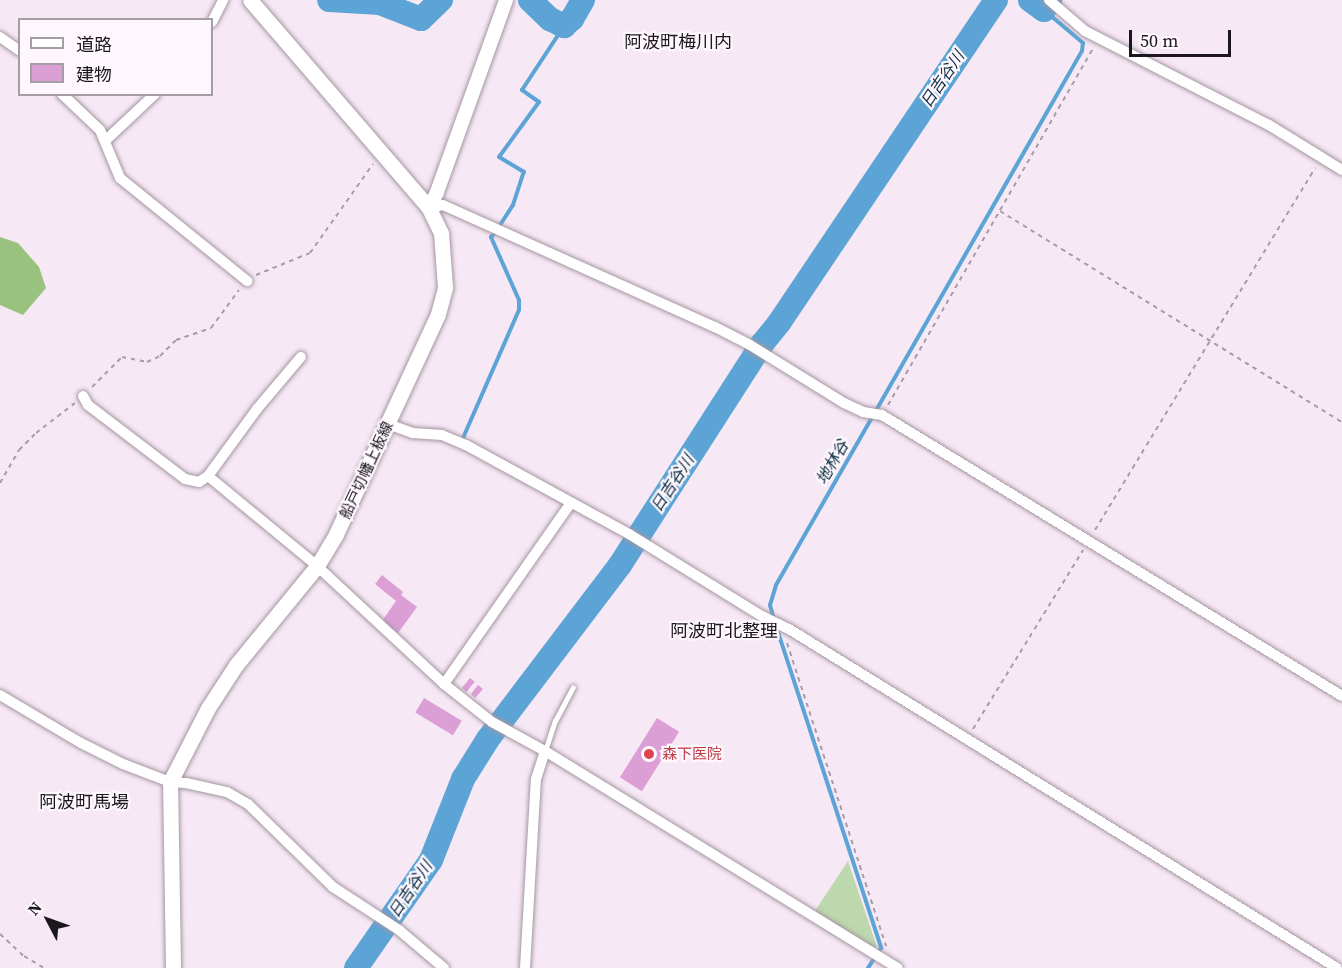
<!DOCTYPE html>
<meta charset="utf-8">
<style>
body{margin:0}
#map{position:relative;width:1342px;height:968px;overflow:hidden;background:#f7e8f5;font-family:"Source Serif 4","Noto Sans JP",serif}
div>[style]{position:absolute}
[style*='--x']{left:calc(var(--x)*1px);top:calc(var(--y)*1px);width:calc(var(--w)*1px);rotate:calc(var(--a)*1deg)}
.green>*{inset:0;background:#bdd8ad}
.forest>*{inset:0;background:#99c27f}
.stream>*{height:4px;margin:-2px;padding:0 2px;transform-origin:2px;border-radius:2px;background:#5ca4d5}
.river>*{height:24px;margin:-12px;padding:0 12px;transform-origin:12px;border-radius:12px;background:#5ca4d5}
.building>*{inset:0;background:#db9ed5;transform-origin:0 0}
.path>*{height:2px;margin-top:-1px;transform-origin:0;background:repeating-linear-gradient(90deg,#a89da7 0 4.5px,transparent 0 9px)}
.roads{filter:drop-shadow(0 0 2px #a496a2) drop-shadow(0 0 2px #a496a2)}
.service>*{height:5px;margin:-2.5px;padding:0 2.5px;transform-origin:2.5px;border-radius:2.5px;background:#fff}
.minor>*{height:10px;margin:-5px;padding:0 5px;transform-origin:5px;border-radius:5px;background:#fff}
.tertiary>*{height:14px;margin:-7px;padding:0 7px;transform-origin:7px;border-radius:7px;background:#fff}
.secondary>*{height:15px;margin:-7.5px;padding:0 7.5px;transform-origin:7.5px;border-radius:7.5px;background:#fff}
.dots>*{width:16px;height:16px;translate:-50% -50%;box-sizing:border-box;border:3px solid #fef8fe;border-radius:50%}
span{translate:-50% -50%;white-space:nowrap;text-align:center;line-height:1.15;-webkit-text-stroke:4.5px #fef8fe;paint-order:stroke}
.street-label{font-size:15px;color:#1c171c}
.health-label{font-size:15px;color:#be3a42}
.left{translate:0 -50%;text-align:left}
.water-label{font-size:16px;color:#0c2d41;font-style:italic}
.quarter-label{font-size:18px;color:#1c171c}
.legend{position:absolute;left:18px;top:18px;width:195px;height:78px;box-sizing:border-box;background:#fef8fe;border:2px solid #a49ea4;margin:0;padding:8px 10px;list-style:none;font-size:18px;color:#1c171c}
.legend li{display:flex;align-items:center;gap:12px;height:30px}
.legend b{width:30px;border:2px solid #a49ea4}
.north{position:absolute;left:18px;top:890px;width:60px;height:60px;-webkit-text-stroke:4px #fef8fe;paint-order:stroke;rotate:311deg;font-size:16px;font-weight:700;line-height:24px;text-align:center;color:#1c171c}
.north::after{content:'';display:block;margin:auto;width:21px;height:27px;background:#1c171c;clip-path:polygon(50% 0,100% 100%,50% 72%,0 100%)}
.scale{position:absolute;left:1129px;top:30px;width:102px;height:27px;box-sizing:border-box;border:3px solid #1c171c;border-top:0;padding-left:8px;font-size:18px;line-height:21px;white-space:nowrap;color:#1c171c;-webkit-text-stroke:4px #fef8fe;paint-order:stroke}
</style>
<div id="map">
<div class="green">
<i style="clip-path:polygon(848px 861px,877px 947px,872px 947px,815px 911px)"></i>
</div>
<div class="forest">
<i style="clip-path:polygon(0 237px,18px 243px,39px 267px,46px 288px,23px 315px,0 305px)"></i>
</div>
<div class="stream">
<i style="--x:500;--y:225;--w:24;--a:-57"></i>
<i style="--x:513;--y:205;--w:35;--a:-72"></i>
<i style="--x:524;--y:172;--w:29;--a:-149"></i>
<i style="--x:499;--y:157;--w:68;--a:-54"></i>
<i style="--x:539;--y:102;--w:21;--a:-145"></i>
<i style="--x:522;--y:90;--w:77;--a:-56.7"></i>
<i style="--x:463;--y:438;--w:140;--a:-66.4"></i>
<i style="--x:519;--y:310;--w:10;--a:-90"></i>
<i style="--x:519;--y:300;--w:69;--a:-114"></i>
<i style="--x:491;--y:237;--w:4;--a:-45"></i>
<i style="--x:634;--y:531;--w:7;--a:27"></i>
<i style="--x:774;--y:619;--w:15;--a:-106"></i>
<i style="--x:770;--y:605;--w:21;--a:-73"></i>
<i style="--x:776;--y:585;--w:615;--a:-60.19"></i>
<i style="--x:1082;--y:51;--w:8;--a:-83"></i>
<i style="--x:1083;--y:43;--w:51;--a:-139.8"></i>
<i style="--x:776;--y:626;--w:339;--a:71.9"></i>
<i style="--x:881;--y:948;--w:24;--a:123"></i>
</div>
<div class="river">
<i style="--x:329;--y:0;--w:51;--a:3.4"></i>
<i style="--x:380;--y:3;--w:44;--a:21.3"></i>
<i style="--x:421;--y:19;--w:28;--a:-44"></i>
<i style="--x:530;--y:0;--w:28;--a:44"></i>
<i style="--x:550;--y:19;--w:16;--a:27"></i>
<i style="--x:564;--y:26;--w:11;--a:-41"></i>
<i style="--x:572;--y:19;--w:22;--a:-60"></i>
<i style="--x:1030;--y:0;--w:17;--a:36"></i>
<i style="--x:1044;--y:10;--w:12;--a:-59"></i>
<i style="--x:356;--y:968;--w:131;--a:-55.2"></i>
<i style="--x:431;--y:860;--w:87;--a:-68.4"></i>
<i style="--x:463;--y:779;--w:47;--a:-58"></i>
<i style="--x:488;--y:739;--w:218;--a:-52.8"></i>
<i style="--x:620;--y:565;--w:263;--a:-57.3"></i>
<i style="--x:762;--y:344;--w:27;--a:-51"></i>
<i style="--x:779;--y:323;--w:389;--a:-56.1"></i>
</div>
<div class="building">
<i style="clip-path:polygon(382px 575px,403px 592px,401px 595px,417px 607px,398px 633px,382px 621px,396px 601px,375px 584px)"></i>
<i style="left:470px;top:678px;width:6px;height:13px;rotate:39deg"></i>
<i style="clip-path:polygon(478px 685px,483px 689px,475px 698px,471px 694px)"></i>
<i style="left:424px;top:698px;width:44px;height:17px;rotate:31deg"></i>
<i style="left:657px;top:718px;width:26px;height:70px;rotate:32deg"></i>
</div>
<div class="path">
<i style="--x:1000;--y:211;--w:402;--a:31.7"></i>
<i style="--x:256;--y:275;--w:58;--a:-22.2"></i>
<i style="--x:310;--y:253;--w:109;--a:-54.7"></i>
<i style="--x:92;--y:387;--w:42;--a:-45"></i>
<i style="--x:122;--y:357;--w:25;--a:11"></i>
<i style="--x:147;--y:362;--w:14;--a:-25"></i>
<i style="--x:160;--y:356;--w:23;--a:-45"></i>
<i style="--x:176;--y:340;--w:37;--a:-19"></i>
<i style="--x:211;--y:328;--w:47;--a:-53.6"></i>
<i style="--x:888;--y:405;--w:412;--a:-60.1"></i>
<i style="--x:0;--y:483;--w:38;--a:-60"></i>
<i style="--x:19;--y:450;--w:24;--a:-45"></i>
<i style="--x:36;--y:433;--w:49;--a:-37.6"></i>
<i style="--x:1095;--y:530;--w:424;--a:-58.7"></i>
<i style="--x:787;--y:643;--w:319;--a:71.9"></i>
<i style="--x:973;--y:729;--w:210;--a:-58.4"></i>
<i style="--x:0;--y:934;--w:33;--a:43"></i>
<i style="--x:24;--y:956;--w:23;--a:31"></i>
</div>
<div class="roads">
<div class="service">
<i style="--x:545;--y:751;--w:32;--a:-72"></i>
<i style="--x:555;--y:721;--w:38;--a:-62"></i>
</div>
<div class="minor">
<i style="--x:1049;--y:0;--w:48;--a:40.7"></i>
<i style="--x:1085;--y:31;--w:207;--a:27.1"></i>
<i style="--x:1269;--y:125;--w:86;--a:31.7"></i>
<i style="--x:212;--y:22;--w:25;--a:-63"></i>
<i style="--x:0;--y:37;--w:24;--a:35"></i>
<i style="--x:62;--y:94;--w:52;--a:43.5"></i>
<i style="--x:100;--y:130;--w:52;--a:67.4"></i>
<i style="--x:120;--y:178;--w:164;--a:39"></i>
<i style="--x:106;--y:140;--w:67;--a:-43.2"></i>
<i style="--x:429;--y:208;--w:14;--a:-12"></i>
<i style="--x:443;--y:205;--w:298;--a:24.2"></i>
<i style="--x:715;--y:327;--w:39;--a:27"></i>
<i style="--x:750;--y:345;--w:110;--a:31.7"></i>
<i style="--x:844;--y:403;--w:21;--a:25"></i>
<i style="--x:863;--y:412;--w:19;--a:9"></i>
<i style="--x:882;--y:415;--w:539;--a:31.42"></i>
<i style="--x:83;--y:396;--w:10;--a:61"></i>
<i style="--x:88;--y:405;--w:122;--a:37.3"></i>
<i style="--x:185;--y:479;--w:14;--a:12"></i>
<i style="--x:199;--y:482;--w:11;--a:-34"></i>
<i style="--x:208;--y:476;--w:141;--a:39.5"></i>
<i style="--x:317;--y:566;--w:173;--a:42.9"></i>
<i style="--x:444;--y:684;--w:61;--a:38.4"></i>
<i style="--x:492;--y:722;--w:60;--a:28.7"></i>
<i style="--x:545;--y:751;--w:414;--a:31.6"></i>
<i style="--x:388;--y:424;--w:27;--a:20"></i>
<i style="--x:413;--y:433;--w:29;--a:4"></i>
<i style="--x:442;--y:435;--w:26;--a:23"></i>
<i style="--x:466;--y:445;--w:186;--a:28.6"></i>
<i style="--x:629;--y:534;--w:156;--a:31.7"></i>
<i style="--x:762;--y:616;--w:30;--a:26"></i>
<i style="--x:789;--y:629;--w:644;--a:31.74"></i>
<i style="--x:208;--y:476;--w:83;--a:-53.8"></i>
<i style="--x:257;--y:409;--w:68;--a:-49.8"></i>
<i style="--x:444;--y:684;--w:220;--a:-55"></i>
<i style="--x:0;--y:695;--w:94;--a:30.7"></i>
<i style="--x:81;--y:743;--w:47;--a:26.6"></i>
<i style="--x:123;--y:764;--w:50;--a:21"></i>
<i style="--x:170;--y:782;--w:16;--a:4"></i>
<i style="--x:186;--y:783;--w:42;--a:12.4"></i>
<i style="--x:227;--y:792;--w:24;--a:30"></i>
<i style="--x:248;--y:804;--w:119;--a:44.3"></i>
<i style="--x:333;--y:887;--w:79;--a:33.1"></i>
<i style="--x:399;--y:930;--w:59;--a:40.2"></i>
<i style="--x:525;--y:968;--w:189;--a:-86.7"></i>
<i style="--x:536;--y:779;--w:29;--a:-72"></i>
</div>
<div class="tertiary">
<i style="--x:429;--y:208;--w:18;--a:-63"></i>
<i style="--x:437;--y:192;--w:204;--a:-70.2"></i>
</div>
<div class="secondary">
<i style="--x:173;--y:968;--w:186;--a:-90.9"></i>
<i style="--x:170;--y:782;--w:83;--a:-62.8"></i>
<i style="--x:208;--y:708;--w:51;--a:-56.9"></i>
<i style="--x:236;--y:665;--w:128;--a:-50.7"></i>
<i style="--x:317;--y:566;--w:37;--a:-59"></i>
<i style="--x:336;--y:534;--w:242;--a:-65.1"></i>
<i style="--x:438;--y:314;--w:28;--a:-75"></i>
<i style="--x:445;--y:287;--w:54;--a:-94.2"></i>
<i style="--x:441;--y:233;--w:28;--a:-116"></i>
<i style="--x:429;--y:208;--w:274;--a:-130.7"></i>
</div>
</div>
<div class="dots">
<i style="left:649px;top:754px;background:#e0444e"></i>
</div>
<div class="street-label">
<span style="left:366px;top:470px;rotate:-65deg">船戸切幡上板線</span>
</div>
<div class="health-label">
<span class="left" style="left:662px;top:754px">森下医院</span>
</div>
<div class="water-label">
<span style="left:942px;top:79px;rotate:-56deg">日吉谷川</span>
<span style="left:832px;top:462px;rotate:-60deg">地林谷</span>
<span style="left:672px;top:483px;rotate:-57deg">日吉谷川</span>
<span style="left:410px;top:889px;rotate:-56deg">日吉谷川</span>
</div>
<div class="quarter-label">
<span style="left:678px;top:42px">阿波町梅川内</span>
<span style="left:724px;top:631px">阿波町北整理</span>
<span style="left:84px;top:802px">阿波町馬場</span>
</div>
<ul class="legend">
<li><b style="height:8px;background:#fff"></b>道路</li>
<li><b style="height:16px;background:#db9ed5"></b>建物</li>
</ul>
<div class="north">N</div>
<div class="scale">50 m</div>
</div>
